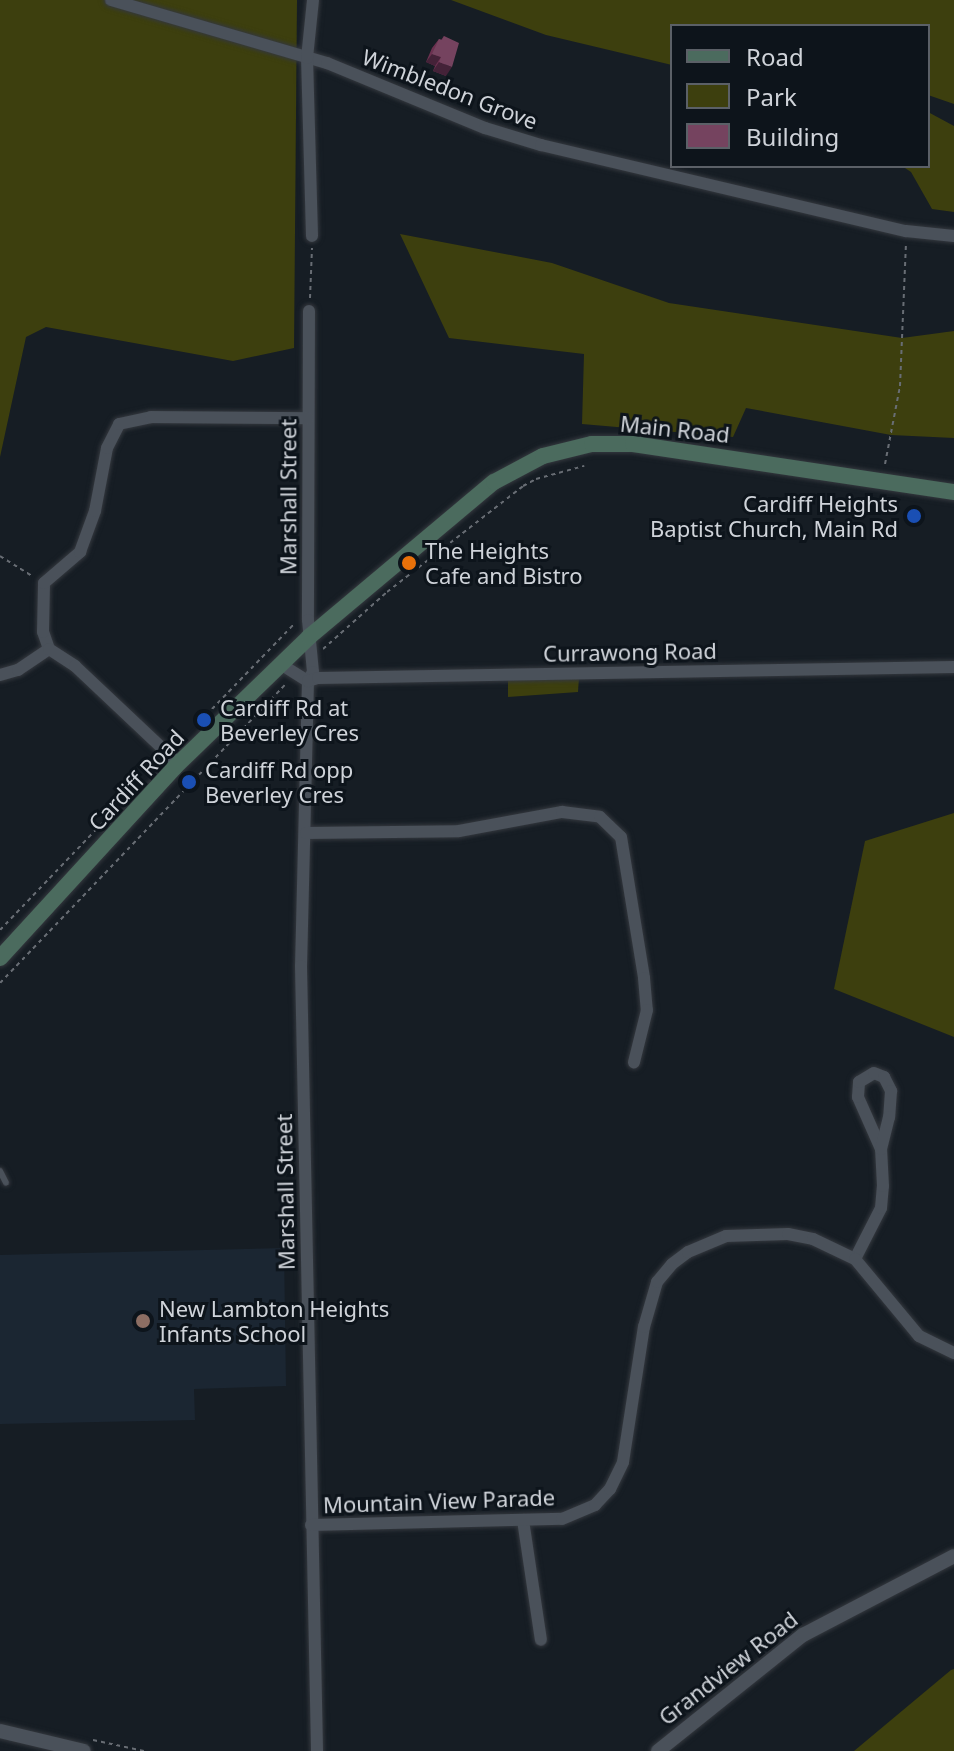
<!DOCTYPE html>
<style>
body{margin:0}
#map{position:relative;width:954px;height:1751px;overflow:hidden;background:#161d24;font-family:"Noto Sans",sans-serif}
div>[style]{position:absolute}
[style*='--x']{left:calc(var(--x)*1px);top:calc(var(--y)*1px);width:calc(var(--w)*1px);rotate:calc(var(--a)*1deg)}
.built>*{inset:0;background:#1b2632}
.green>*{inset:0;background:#3d3f0e}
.path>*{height:2px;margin-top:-1px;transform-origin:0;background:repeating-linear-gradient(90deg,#686d74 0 4px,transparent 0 8px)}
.roads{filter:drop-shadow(0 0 2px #34383e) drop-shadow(0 0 2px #34383e)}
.service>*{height:6px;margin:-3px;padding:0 3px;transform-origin:3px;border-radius:3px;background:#4a515a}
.minor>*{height:12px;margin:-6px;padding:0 6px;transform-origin:6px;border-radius:6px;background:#4a515a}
.tertiary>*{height:14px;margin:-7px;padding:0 7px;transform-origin:7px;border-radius:7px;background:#4a515a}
.secondary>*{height:16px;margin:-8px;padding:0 8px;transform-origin:8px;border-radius:8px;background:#4b6b5e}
.wall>*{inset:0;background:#6b3150}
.shaded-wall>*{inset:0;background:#442238}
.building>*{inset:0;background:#75435f}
.dots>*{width:22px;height:22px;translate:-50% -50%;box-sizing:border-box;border:4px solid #0d141b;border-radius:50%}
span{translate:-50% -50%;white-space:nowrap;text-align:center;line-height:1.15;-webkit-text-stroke:6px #0d141b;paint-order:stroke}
.street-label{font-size:22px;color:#cfd3d9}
.poi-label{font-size:22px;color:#cfd3d9}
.right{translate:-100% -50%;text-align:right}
.left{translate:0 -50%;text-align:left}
.legend{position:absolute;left:670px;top:24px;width:260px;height:144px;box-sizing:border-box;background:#0d141b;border:2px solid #5b6067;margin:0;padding:10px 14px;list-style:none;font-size:24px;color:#cfd3d9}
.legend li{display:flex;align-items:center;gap:16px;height:40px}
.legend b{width:40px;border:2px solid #5b6067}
</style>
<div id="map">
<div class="built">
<i style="clip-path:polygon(284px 1248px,286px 1386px,194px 1389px,195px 1420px,0 1424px,0 1255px)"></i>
</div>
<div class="green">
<i style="clip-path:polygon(0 0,297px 0,294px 348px,233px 361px,46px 327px,26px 337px,0 457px)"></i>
<i style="clip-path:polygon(451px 0,954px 0,954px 104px,928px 95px,928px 26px,672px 26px,672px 65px,546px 35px)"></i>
<i style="clip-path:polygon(928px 112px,954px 126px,954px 212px,932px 209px,911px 172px,902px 166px,928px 166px)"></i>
<i style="clip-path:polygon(400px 234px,552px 263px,669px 303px,902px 338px,954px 331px,954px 438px,891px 435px,746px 408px,733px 437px,582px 424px,584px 354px,449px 338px)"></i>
<i style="clip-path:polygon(579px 677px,578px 692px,508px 697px,508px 678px)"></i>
<i style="clip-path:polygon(954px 813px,954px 1037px,834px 989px,865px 841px)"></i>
<i style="clip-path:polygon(954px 1669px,954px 1751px,854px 1751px,951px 1670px)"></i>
</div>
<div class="path">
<i style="--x:310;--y:298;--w:50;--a:-87.7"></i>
<i style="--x:885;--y:464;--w:79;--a:-79.1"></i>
<i style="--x:900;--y:386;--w:142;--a:-87.6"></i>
<i style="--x:0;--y:556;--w:38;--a:32"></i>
<i style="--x:323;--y:649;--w:86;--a:-41.7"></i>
<i style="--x:387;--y:592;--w:172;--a:-37.9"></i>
<i style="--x:523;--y:486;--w:15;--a:-28"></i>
<i style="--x:536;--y:479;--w:50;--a:-15.2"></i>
<i style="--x:212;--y:709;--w:118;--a:-46"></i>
<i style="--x:0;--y:930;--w:151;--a:-46.3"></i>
<i style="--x:0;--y:983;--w:412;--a:-46.3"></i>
<i style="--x:93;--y:1740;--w:52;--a:12.2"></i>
</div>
<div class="roads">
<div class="service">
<i style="--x:0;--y:1171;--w:13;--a:63"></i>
</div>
<div class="minor">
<i style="--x:111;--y:0;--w:225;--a:16.3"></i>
<i style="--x:327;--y:63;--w:171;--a:22.4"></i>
<i style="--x:485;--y:128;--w:59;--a:16.9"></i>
<i style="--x:541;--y:145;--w:375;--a:13.3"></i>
<i style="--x:906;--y:231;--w:48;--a:5.9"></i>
<i style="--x:312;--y:236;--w:178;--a:-91.6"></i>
<i style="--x:307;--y:58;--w:58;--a:-84.1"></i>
<i style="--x:309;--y:311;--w:309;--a:90.2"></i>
<i style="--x:308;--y:620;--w:52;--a:84.5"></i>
<i style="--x:313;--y:672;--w:10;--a:119"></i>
<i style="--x:308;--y:681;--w:285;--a:91.4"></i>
<i style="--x:301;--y:966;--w:785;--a:88.83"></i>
<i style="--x:49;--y:649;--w:18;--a:-109"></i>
<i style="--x:43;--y:632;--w:49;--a:-88.8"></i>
<i style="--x:44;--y:583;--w:48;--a:-40.7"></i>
<i style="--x:80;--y:552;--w:44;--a:-69.9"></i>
<i style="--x:95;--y:511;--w:64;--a:-79.2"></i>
<i style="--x:107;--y:448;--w:27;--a:-63"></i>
<i style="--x:119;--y:424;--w:33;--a:-12"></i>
<i style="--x:151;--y:417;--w:157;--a:0.4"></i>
<i style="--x:282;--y:665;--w:31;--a:32"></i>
<i style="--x:308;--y:681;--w:10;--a:-17"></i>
<i style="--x:318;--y:678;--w:636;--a:-0.99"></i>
<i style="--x:0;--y:675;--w:19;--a:-16"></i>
<i style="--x:18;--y:670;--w:37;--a:-34"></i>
<i style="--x:49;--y:649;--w:31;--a:33"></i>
<i style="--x:75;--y:666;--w:143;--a:43.3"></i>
<i style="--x:306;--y:833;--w:153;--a:-0.7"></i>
<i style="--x:459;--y:831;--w:105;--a:-10.5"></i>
<i style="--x:562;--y:812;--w:38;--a:7"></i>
<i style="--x:600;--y:817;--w:29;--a:44"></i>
<i style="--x:621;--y:837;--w:143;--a:80.7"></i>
<i style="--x:644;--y:978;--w:32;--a:85"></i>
<i style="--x:647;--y:1010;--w:54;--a:104"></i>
<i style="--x:855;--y:1259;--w:57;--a:-63"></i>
<i style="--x:881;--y:1208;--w:22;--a:-85"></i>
<i style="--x:883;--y:1186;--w:37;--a:-93"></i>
<i style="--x:881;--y:1149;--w:57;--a:-113.9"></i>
<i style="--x:858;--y:1097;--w:15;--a:-86"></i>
<i style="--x:859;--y:1082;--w:17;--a:-31"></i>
<i style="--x:874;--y:1073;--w:11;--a:22"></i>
<i style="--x:884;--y:1077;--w:16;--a:63"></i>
<i style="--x:891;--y:1091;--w:26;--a:94"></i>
<i style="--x:889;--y:1117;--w:33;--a:104"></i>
<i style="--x:523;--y:1520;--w:121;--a:81.5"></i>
<i style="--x:311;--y:1525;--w:251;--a:-1.4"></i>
<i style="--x:562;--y:1519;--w:36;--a:-23"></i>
<i style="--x:595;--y:1505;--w:22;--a:-47"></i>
<i style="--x:610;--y:1489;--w:30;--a:-64"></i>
<i style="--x:623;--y:1462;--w:137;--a:-81.2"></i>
<i style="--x:644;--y:1327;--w:47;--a:-73.9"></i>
<i style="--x:657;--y:1282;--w:23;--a:-50"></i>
<i style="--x:672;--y:1264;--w:20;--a:-37"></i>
<i style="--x:688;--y:1252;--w:41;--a:-22.8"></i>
<i style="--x:726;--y:1236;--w:62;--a:-1.8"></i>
<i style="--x:788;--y:1234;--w:25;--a:11"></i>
<i style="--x:813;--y:1239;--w:47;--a:25.5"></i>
<i style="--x:855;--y:1259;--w:100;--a:50.3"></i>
<i style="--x:919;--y:1336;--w:39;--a:26"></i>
</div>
<div class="tertiary">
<i style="--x:0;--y:1731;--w:86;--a:13.4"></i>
<i style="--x:658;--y:1751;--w:186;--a:-38.7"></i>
<i style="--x:803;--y:1635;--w:170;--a:-27.6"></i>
</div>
<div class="secondary">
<i style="--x:0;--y:958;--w:259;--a:-47.5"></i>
<i style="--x:175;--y:767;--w:187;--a:-44.1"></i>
<i style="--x:309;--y:637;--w:241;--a:-40"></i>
<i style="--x:494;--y:482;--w:55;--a:-28"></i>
<i style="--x:543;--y:456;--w:50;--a:-13.8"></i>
<i style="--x:592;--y:444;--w:41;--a:0"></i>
<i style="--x:633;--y:444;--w:325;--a:8.5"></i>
</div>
</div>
<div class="wall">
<i style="clip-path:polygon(444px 36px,446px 76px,433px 71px,435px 66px,426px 62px,432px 48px,439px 39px,441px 40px)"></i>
</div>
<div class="shaded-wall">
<i style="clip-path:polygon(432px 54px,441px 57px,435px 66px,426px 62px)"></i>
<i style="clip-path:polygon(439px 62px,452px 67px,446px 76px,433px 71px)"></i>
</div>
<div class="building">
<i style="clip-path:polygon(444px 36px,459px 43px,452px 67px,439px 62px,441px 57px,432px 54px,439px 39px,442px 40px)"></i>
</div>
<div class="dots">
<i style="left:914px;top:516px;background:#1a4fb4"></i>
<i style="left:409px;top:563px;background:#e8710a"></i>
<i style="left:204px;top:720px;background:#1a4fb4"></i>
<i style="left:189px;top:782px;background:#1a4fb4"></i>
<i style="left:143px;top:1321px;background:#8d6e63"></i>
</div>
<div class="street-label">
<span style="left:450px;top:89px;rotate:21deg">Wimbledon Grove</span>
<span style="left:675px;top:429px;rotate:6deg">Main Road</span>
<span style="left:288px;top:497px;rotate:-90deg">Marshall Street</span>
<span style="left:630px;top:652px;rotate:-1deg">Currawong Road</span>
<span style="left:136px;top:780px;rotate:-47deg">Cardiff Road</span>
<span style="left:285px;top:1192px;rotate:-91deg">Marshall Street</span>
<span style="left:439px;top:1501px;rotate:-2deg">Mountain View Parade</span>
<span style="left:728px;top:1668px;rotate:-38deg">Grandview Road</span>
</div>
<div class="poi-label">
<span class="right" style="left:898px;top:516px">Cardiff Heights<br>Baptist Church, Main Rd</span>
<span class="left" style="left:425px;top:563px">The Heights<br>Cafe and Bistro</span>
<span class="left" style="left:220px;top:720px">Cardiff Rd at<br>Beverley Cres</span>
<span class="left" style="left:205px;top:782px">Cardiff Rd opp<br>Beverley Cres</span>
<span class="left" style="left:159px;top:1321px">New Lambton Heights<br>Infants School</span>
</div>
<ul class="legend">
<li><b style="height:10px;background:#4b6b5e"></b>Road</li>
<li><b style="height:22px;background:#3d3f0e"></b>Park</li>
<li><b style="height:22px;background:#75435f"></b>Building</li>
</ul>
</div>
